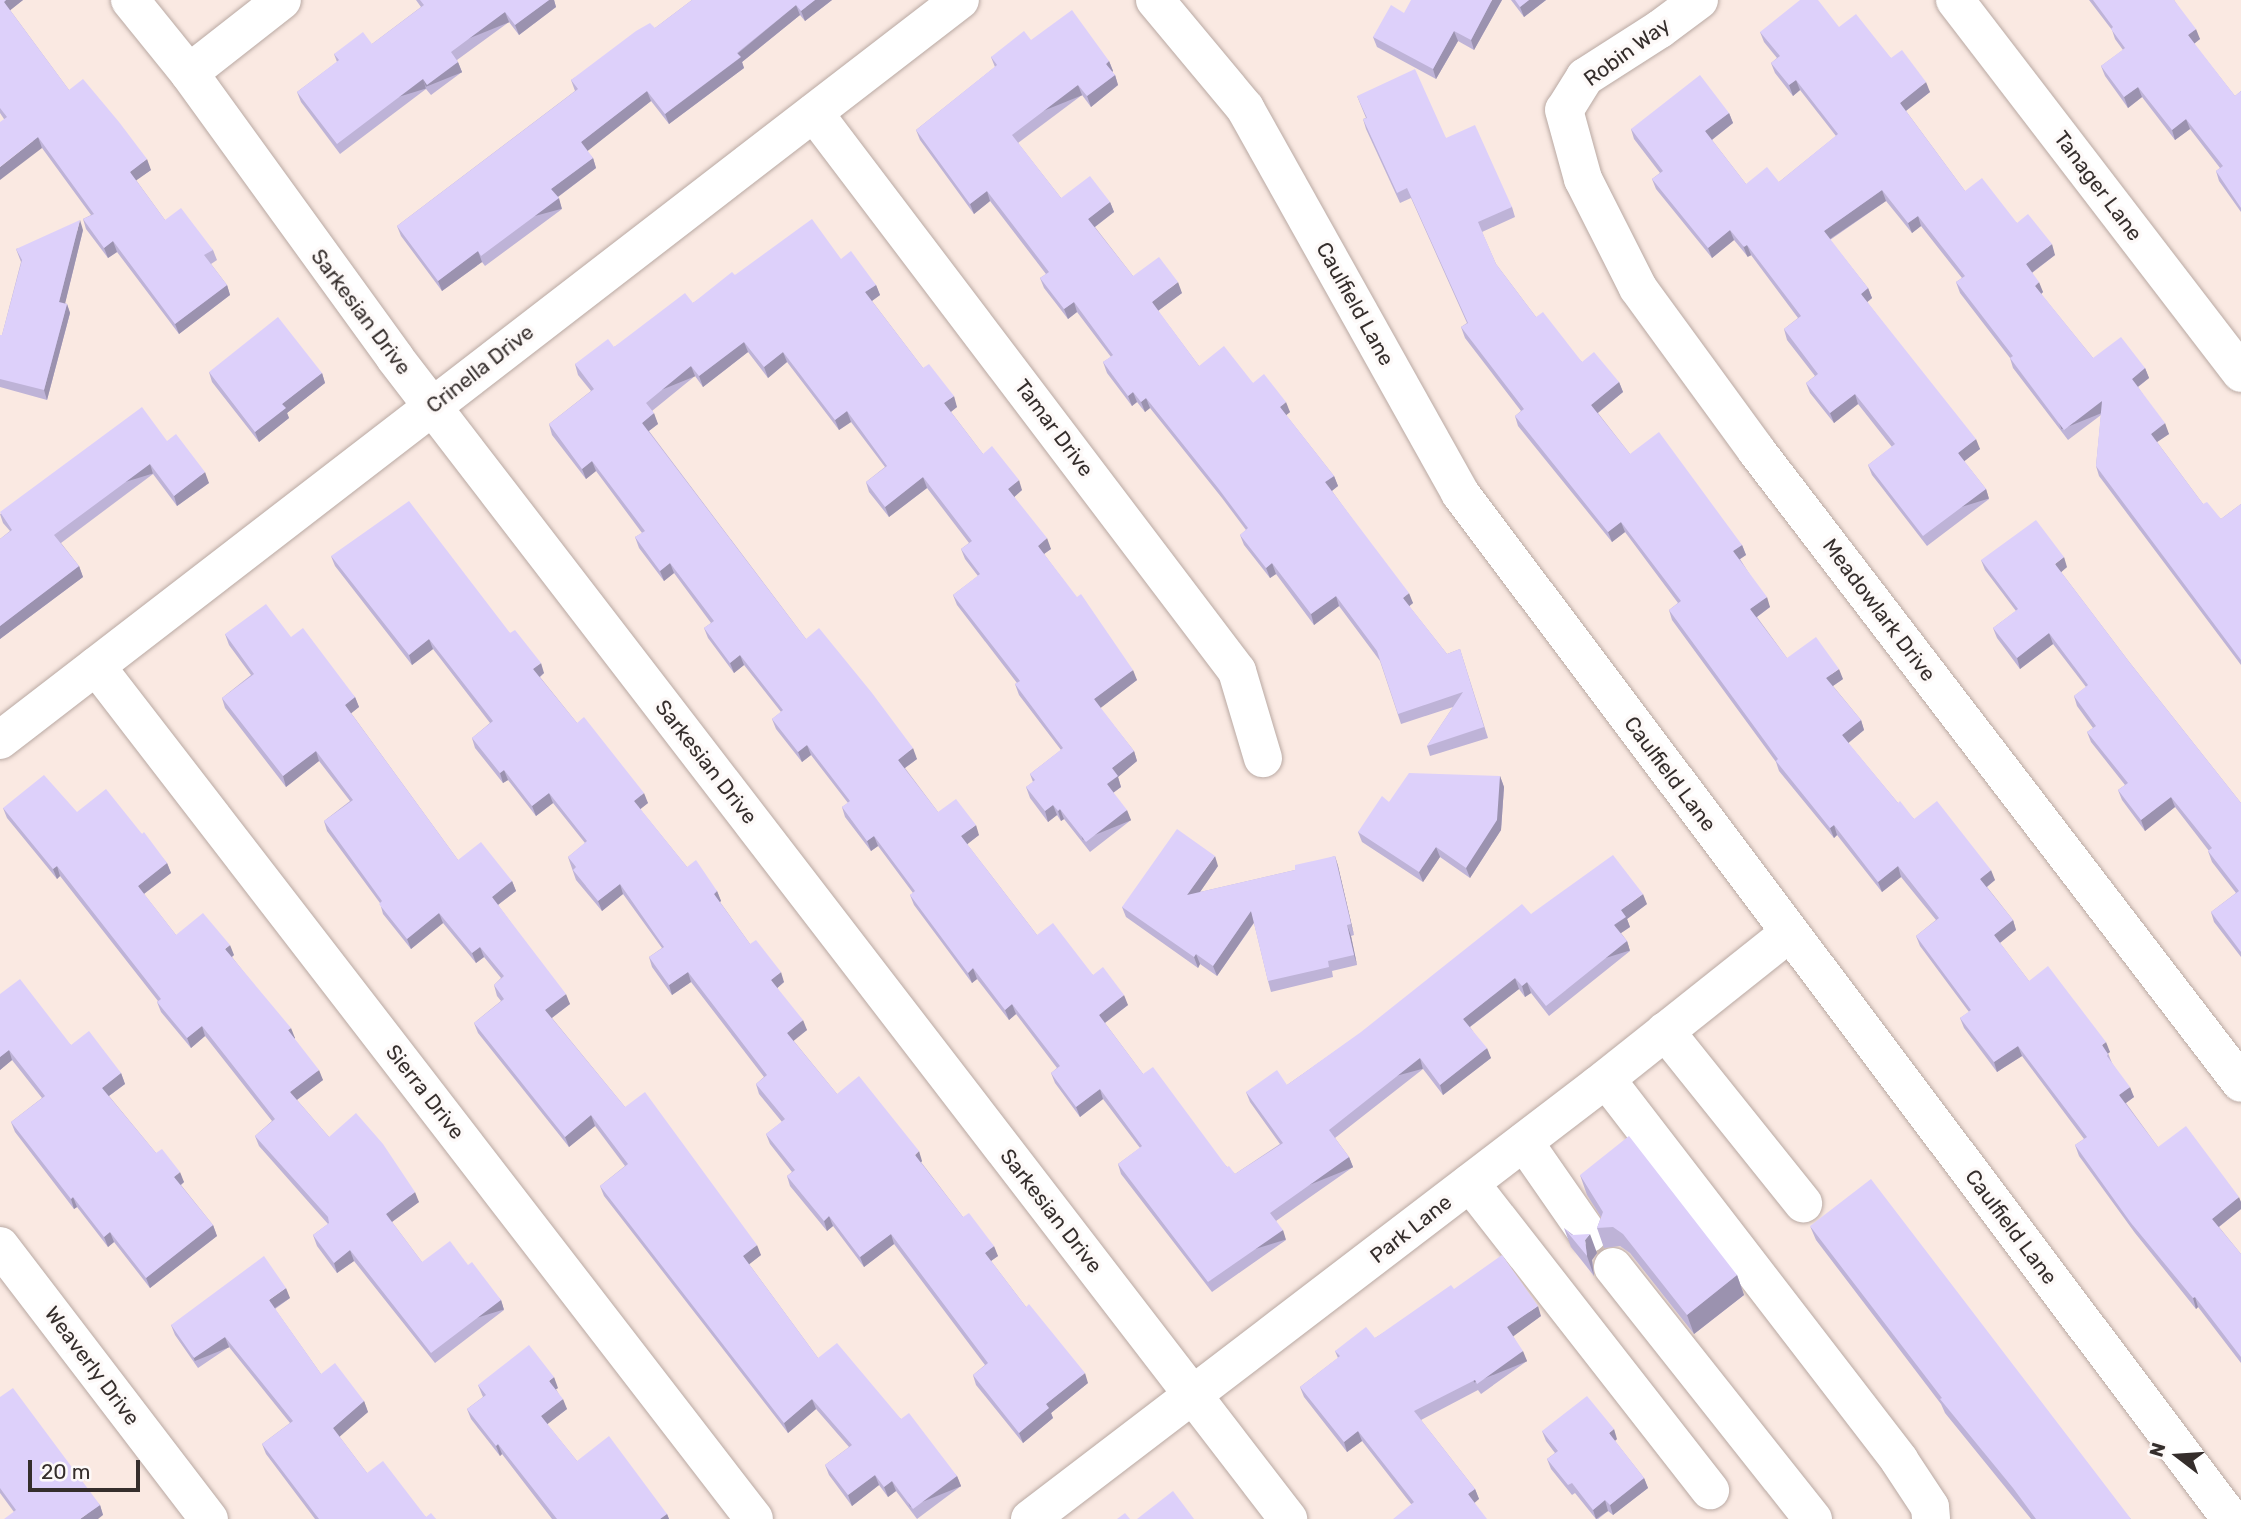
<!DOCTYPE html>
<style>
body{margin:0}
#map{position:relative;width:2241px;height:1519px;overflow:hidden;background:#fae9e2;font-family:Rubik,sans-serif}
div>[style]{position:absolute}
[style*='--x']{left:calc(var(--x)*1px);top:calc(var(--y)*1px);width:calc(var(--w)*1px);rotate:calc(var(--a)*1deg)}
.roads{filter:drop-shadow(0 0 2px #b9a9a3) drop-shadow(0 0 2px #b9a9a3)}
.minor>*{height:38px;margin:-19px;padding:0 19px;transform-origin:19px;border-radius:19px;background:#fff}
.major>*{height:38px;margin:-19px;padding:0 19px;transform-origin:19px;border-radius:19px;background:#fff}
.wall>*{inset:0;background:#beb3d7}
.shaded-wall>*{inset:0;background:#9b92af;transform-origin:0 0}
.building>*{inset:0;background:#ddd0fa}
span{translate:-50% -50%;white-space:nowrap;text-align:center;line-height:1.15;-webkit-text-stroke:7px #fdf9f8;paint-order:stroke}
.street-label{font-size:21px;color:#352e2c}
.north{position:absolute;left:2143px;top:1421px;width:70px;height:70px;-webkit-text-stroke:5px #fdf9f8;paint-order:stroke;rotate:287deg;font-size:19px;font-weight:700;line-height:28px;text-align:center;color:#352e2c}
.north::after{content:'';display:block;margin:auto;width:24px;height:32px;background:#352e2c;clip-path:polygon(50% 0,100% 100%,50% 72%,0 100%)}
.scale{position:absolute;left:28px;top:1460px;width:112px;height:32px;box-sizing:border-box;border:4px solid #352e2c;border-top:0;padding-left:9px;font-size:21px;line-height:24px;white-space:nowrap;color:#352e2c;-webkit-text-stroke:5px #fdf9f8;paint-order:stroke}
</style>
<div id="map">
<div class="roads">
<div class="minor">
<i style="--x:130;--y:0;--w:94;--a:51.1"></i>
<i style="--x:189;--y:73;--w:352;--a:54.1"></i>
<i style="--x:395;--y:358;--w:1465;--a:52.43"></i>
<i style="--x:1699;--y:0;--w:49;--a:143.4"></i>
<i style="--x:1660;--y:29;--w:89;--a:147.4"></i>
<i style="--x:1585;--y:77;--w:39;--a:122"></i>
<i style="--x:1564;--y:110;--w:72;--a:74.6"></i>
<i style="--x:1583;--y:179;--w:122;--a:63.2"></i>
<i style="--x:1638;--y:288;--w:200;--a:53.9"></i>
<i style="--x:1756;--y:450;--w:797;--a:52.54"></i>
<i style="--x:1955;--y:0;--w:470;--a:52.5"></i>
<i style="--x:189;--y:73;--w:118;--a:-38.1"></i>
<i style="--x:814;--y:113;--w:700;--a:52.84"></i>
<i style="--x:1237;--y:671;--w:91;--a:73.4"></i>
<i style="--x:96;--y:666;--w:1077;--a:52.35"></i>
<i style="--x:0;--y:740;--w:1212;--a:-37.63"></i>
<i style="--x:1665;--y:1031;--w:221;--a:51.3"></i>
<i style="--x:1606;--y:1079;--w:481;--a:52.4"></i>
<i style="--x:1899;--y:1460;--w:56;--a:56.6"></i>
<i style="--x:1930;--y:1507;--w:12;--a:85"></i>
<i style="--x:1524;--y:1142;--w:112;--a:55.2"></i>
<i style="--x:1470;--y:1183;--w:390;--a:52"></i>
<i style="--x:0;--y:1246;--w:344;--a:52.6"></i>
<i style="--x:1613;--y:1267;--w:322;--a:51.6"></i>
<i style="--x:1030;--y:1519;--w:715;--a:-37.38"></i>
<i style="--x:1598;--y:1085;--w:244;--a:-38.5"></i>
</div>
<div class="major">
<i style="--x:1155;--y:0;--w:141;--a:50.2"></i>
<i style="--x:1245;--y:108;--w:441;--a:60.8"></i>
<i style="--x:1460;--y:493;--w:1283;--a:53.08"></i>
</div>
</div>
<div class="wall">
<i style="clip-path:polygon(0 0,23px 0,10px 10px,69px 90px,151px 170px,136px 180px,165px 220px,213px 250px,217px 260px,211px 264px,227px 285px,230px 295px,179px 334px,117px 252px,108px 258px,86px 229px,83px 219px,91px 215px,42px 148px,4px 119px,0 113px)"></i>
<i style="clip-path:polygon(416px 0,554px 0,556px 7px,519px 35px,509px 22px,457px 60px,462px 72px,431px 95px,426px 89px,340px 154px,301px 102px,297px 92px,337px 62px,334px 54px,372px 44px,421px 7px)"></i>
<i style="clip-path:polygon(692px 0,832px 0,805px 21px,800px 15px,742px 62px,744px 68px,669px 124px,651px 101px,587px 151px,593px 158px,596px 168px,558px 197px,562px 209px,485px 266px,482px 262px,442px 291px,401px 236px,397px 226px,575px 91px,571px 80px,655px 28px)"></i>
<i style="clip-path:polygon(1502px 0,1474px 50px,1458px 41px,1436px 79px,1377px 47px,1373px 37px,1404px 13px)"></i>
<i style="clip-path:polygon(1511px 0,1546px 0,1524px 17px)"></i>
<i style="clip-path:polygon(2089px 0,2174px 0,2200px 39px,2194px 44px,2235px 96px,2241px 91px,2241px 212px,2219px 181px,2216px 171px,2220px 168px,2190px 129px,2175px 140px,2142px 97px,2128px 108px,2105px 76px,2101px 66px,2123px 50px,2115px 39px,2112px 30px)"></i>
<i style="clip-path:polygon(1839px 27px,1891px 58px,1930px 92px,1906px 111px,1965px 191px,2017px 223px,2055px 255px,2032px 273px,2043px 292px,2041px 294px,2093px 358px,2145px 368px,2149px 378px,2138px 387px,2169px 434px,2157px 442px,2203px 504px,2221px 519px,2241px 504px,2241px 665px,2099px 476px,2096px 466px,2101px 415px,2068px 440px,2013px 368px,2010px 358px,1960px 293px,1956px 282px,1962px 278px,1921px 226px,1912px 233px,1886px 201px,1830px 240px,1868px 288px,1872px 298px,1867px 302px,1980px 449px,1964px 461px,1986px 489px,1989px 499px,1927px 546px,1872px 475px,1868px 465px,1892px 447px,1858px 404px,1834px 423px,1810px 393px,1806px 383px,1815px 376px,1787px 340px,1784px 329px,1798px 318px,1751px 255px,1748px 257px,1734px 240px,1712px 258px,1656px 189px,1652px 179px,1660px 173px,1634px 139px,1631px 129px,1729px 113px,1733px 123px,1712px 140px,1746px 184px,1779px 182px,1836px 136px,1800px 90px,1793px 96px,1775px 73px,1771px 63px,1777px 58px,1764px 42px,1760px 32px)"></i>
<i style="clip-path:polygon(1031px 40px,1109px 61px,1113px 71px,1112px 72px,1115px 75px,1118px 85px,1091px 107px,1082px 95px,1018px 143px,1061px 198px,1110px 202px,1114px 212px,1095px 227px,1133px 276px,1182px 293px,1158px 311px,1199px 366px,1253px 383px,1290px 412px,1286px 415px,1334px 476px,1338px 486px,1332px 491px,1413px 603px,1409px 606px,1447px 654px,1460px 649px,1488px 738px,1430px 756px,1427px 746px,1453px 707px,1401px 724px,1380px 661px,1339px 606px,1314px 625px,1276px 574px,1270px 578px,1244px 545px,1240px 535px,1246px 530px,1222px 498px,1150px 408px,1145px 412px,1137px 402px,1132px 406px,1107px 373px,1103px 362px,1111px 357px,1077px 312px,1068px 319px,1044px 288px,1040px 278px,1046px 274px,990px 201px,974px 214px,920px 140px,916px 130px,995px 67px,991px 57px)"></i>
<i style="clip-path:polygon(1357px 96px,1446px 138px,1512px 207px,1515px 217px,1482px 232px,1496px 264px,1536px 317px,1582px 362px,1619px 382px,1623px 392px,1598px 413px,1630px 454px,1742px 545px,1746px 555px,1740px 559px,1770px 607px,1757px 617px,1787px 658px,1843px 679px,1833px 686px,1861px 720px,1864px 730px,1848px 743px,1898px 803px,1914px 819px,1995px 880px,1987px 887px,2013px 920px,2016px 930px,2000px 943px,2029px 981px,2110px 1052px,2108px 1053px,2112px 1063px,2134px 1097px,2126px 1103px,2158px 1147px,2241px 1202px,2241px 1209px,2219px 1227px,2241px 1254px,2241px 1363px,2198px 1307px,2196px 1309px,2135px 1233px,2079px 1156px,2075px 1145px,2084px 1139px,2022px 1056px,1997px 1072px,1964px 1028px,1960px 1018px,1969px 1012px,1920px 946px,1916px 936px,1936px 920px,1901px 877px,1882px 892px,1837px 835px,1834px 838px,1779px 771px,1776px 762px,1672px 620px,1669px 610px,1678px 603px,1625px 532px,1612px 542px,1518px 426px,1515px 416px,1521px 411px,1465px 338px,1461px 327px,1467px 323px,1411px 198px,1400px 203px,1366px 129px,1363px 119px,1366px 118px)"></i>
<i style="clip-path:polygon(83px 230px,65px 303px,67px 304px,70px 313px,47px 400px,0 387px,0 335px,2px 335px,21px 262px,16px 249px)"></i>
<i style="clip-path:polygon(841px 259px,876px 285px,880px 295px,872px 301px,923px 368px,957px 407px,951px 412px,983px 454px,1022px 490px,1014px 497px,1051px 549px,1044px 554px,1137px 680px,1100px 708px,1134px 751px,1137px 761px,1118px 777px,1121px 787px,1113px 793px,1131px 820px,1090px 852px,1064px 819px,1061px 821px,1057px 815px,1048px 822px,1030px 798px,1026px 787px,1033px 782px,1030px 774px,1061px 750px,1019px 695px,1015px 684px,1017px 683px,957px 605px,953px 595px,978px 576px,965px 559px,961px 549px,969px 543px,927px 488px,889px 517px,869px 492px,866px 482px,885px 467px,851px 422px,839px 430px,787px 362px,768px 378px,748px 352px,703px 387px,695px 376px,652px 411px,658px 424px,649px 431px,806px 639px,917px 759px,905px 768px,938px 812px,979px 835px,967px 844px,1037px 935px,1093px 975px,1128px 1005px,1105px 1023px,1143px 1074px,1227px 1167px,1235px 1174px,1280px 1144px,1250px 1102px,1246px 1092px,1287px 1085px,1531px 914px,1647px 904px,1627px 919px,1630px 927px,1621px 933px,1627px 941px,1630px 951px,1549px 1016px,1531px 993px,1525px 997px,1519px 989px,1470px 1027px,1491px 1058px,1443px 1095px,1423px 1069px,1335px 1138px,1349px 1157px,1353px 1167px,1276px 1221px,1286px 1240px,1212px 1292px,1121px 1174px,1118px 1164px,1140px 1148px,1103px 1099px,1080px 1117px,1055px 1083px,1051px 1073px,1057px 1068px,1016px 1014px,1009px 1020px,977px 979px,972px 983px,914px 905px,910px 895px,913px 893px,878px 846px,871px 851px,845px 817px,842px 807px,848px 803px,811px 755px,802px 762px,776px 729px,772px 719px,781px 712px,744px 665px,734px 673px,708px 638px,704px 628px,711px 623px,674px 573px,664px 581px,639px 548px,635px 537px,642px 533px,596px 471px,586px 479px,552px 435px,549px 424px,591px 391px,578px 375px,575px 364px,614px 347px,693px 303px,735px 275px)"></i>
<i style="clip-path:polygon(209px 372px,322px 373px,325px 383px,287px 413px,289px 418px,259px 442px,212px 382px)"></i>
<i style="clip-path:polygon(167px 441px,209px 483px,177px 506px,153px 474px,61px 543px,79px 566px,83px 577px,0 639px,0 539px,10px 531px,3px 523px,0 514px)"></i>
<i style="clip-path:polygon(331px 556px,510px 633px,544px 673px,540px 677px,577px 723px,648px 803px,640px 809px,687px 867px,717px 891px,721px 901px,720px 902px,750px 944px,784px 982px,777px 988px,807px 1030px,793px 1040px,837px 1094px,922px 1161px,921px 1162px,963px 1217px,998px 1256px,991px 1261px,1026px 1307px,1088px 1383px,1051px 1413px,1053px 1418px,1023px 1443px,976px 1385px,973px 1375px,985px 1365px,894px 1244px,864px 1267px,833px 1226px,827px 1231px,790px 1186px,787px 1176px,792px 1172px,770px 1144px,766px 1134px,782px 1122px,759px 1094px,756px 1084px,764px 1077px,691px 982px,672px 995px,652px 967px,649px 957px,662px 948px,623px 894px,602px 911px,576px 880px,568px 857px,585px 843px,553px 803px,536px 816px,508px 780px,503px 783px,475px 748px,472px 738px,490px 723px,433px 649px,412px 665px,335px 566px)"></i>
<i style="clip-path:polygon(1981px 560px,2067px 567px,2061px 572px,2130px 663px,2241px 803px,2241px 957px,2214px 922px,2211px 912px,2236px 893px,2212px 862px,2208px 851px,2209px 851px,2175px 807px,2145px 831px,2122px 800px,2118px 790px,2125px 785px,2091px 742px,2087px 732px,2093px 728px,2077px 706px,2074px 696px,2086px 687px,2053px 644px,2020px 669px,1997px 638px,1993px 628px,2016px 611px,1985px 570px)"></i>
<i style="clip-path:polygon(225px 634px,291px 637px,355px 697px,359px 707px,351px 713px,458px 860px,512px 881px,516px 891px,498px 905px,570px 1004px,552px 1018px,625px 1107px,761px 1255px,749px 1264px,818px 1358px,901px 1419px,957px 1476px,961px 1486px,917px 1519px,896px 1491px,888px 1497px,879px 1485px,852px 1506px,829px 1475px,825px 1465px,849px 1447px,816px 1409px,788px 1433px,604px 1196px,600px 1186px,625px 1166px,595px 1126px,569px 1147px,478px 1033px,474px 1023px,501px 1001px,497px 996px,494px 985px,501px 978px,484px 957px,476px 963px,443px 923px,411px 949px,383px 914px,380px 903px,327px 831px,324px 821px,350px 801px,319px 761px,286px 787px,225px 708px,222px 698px,251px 675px,229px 645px)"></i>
<i style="clip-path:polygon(1500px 776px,1504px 787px,1501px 830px,1470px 878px,1440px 857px,1423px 882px,1362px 842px,1358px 832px,1389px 802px)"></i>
<i style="clip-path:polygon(3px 808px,77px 812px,142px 834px,167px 863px,171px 873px,144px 894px,176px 935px,234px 955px,232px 957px,295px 1038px,294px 1039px,323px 1080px,297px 1100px,329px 1137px,419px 1202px,392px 1222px,422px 1262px,468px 1265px,501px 1300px,504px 1310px,435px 1363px,354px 1261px,337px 1273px,317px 1246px,313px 1235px,328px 1224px,259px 1146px,255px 1136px,272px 1121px,205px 1036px,191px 1048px,161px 1012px,157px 1002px,158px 1001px,60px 876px,57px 879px,7px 818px)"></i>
<i style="clip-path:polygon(1335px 856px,1338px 866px,1354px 935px,1351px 936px,1357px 965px,1332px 971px,1333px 977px,1271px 992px,1268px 981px,1254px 923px,1217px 976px,1200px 964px,1198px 968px,1126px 917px,1122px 907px,1218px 866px,1200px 892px,1295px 870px)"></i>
<i style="clip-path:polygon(0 994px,71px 1045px,121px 1073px,125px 1084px,109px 1096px,156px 1153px,184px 1182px,181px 1185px,213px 1225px,217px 1236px,150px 1288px,114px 1242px,108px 1247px,77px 1207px,74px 1209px,15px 1132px,11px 1122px,42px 1098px,12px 1060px,0 1070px)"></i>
<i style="clip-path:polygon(1580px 1175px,1737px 1275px,1744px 1295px,1694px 1334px,1630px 1253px,1620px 1246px,1604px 1248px,1597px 1228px,1601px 1217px,1587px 1195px)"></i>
<i style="clip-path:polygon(1810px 1226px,2131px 1519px,2031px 1519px,1945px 1413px,1941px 1404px,1816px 1240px)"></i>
<i style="clip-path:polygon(1564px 1228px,1597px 1253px,1592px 1260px,1594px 1276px,1571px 1247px)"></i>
<i style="clip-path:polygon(1454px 1289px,1541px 1316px,1513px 1336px,1527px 1361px,1481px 1394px,1478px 1390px,1421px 1420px,1475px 1489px,1479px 1499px,1411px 1504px,1362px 1441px,1347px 1452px,1304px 1397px,1300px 1387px,1338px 1358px,1335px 1351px,1375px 1338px)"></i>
<i style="clip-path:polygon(290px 1298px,275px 1309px,321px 1374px,364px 1401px,368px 1412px,339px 1436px,367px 1473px,426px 1517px,436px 1519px,315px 1519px,266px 1454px,262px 1444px,290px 1423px,229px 1347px,198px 1368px,175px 1335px,171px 1325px)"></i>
<i style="clip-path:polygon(478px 1385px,558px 1388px,556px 1389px,567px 1409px,547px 1424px,577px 1461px,667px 1514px,669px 1519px,552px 1519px,502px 1454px,500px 1456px,471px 1419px,467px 1409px,483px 1397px)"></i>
<i style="clip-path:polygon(0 1397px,100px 1505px,103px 1515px,14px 1512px,0 1493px)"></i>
<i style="clip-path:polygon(1542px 1431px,1617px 1439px,1615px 1441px,1644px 1478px,1648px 1488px,1613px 1515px,1608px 1511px,1598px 1519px,1596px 1519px,1575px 1493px,1572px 1495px,1551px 1469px,1547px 1459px,1555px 1453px,1546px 1441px)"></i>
</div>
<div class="shaded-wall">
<i style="clip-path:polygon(6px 0,23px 0,8px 12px,4px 2px)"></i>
<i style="clip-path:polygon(549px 0,554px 0,556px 7px,519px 35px,515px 25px)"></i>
<i style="clip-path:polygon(815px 0,832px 0,805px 21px,801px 11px)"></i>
<i style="clip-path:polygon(1492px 0,1502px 0,1474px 50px,1471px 40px)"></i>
<i style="clip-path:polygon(1529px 0,1546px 0,1524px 17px,1520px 7px)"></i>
<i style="clip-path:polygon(796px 5px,800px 15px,742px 62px,744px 68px,669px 124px,665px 114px)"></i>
<i style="left:505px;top:12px;width:11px;height:67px;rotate:68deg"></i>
<i style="clip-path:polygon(2196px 29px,2200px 39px,2191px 46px,2188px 35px)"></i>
<i style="clip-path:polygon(1454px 31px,1458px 41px,1436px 79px,1433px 69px)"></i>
<i style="clip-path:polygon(1109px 61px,1113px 71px,1110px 74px,1106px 64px)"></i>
<i style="left:458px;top:62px;width:11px;height:39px;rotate:68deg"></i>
<i style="clip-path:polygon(1115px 75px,1118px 85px,1091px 107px,1087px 96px)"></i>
<i style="left:423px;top:79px;width:10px;height:108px;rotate:73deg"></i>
<i style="clip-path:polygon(1796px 80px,1800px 90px,1793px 96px,1789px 85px)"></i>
<i style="clip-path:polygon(1926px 82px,1930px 92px,1903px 113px,1900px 103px)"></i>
<i style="left:1078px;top:85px;width:11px;height:83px;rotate:68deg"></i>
<i style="clip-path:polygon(2138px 87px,2142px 97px,2128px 108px,2124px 97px)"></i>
<i style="clip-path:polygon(647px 91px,651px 101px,585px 153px,581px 142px)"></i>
<i style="clip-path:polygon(1729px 113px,1733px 123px,1709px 142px,1705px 131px)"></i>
<i style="clip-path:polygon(2186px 119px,2190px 129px,2175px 140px,2172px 130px)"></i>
<i style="clip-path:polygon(38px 137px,42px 148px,0 180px,0 167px)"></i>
<i style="clip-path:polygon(593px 158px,596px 168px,555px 199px,551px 189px)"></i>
<i style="clip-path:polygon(147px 159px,151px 170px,134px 182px,130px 172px)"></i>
<i style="clip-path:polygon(1882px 190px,1886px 201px,1827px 241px,1824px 231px)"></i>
<i style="clip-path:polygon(987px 191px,990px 201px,974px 214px,970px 204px)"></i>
<i style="left:559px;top:198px;width:11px;height:97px;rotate:75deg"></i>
<i style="clip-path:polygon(1110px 202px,1114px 212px,1092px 229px,1088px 219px)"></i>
<i style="clip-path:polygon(1918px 216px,1921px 226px,1912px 233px,1908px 223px)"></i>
<i style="clip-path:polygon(80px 220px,83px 230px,63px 312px,59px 302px)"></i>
<i style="clip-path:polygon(1730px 230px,1734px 240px,1712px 258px,1708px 248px)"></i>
<i style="clip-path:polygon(113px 241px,117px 252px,108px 258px,104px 248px)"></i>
<i style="clip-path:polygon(2052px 244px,2055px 255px,2030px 274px,2026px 264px)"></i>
<i style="left:1747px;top:245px;width:11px;height:4px;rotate:68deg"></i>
<i style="clip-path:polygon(478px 251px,482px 262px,442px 291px,438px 281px)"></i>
<i style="clip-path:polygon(1178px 282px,1182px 293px,1155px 313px,1152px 302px)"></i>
<i style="clip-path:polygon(2039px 282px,2043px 292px,2039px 296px,2035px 286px)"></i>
<i style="clip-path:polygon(227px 285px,230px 295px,179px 334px,175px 324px)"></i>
<i style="clip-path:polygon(876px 285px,880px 295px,869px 303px,865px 292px)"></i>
<i style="clip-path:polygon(1868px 288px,1872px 298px,1865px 304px,1861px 294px)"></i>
<i style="clip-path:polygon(1074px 302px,1077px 312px,1068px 319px,1064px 309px)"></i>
<i style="clip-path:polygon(67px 304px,70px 313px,47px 400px,44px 390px)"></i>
<i style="clip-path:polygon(744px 342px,748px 352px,703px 387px,699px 376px)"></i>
<i style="clip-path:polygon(783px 352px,787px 362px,768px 378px,764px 367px)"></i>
<i style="left:691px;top:366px;width:11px;height:58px;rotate:68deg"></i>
<i style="clip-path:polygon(2145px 368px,2149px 378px,2135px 389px,2132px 379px)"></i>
<i style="clip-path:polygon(322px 373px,325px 383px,287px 413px,289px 418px,259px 442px,255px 432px,282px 404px)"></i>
<i style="clip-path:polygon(1619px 382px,1623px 392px,1595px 415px,1591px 405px)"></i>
<i style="clip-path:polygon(1133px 392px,1137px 402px,1132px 406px,1128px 396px)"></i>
<i style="clip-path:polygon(1855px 394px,1858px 404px,1834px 423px,1830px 413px)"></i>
<i style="clip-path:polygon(954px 396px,957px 407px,948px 414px,944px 403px)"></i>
<i style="clip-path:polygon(1146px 398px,1150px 408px,1145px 412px,1141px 402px)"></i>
<i style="left:2102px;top:401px;width:11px;height:48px;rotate:68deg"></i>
<i style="clip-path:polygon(1286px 402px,1290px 412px,1284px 417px,1280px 407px)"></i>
<i style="clip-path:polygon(847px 411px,851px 422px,839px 430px,835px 420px)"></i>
<i style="clip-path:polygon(654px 413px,658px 424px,646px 433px,642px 423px)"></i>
<i style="clip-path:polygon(2165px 423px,2169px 434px,2154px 444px,2151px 434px)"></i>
<i style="clip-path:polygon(1976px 439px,1980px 449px,1962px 463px,1958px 453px)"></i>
<i style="clip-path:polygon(592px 461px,596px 471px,586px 479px,582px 469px)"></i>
<i style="left:150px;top:464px;width:10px;height:119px;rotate:73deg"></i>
<i style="clip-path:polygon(205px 472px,209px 483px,177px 506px,174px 496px)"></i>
<i style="clip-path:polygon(1334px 476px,1338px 486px,1329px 493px,1325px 482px)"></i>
<i style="clip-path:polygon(923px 477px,927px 488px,889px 517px,885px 507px)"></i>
<i style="clip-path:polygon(1019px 480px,1022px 490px,1012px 499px,1008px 489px)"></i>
<i style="left:1986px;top:489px;width:10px;height:79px;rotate:73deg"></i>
<i style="clip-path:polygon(1621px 522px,1625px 532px,1612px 542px,1608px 532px)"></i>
<i style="clip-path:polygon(1047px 538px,1051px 549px,1041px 556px,1038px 546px)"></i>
<i style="clip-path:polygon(1742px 545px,1746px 555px,1737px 561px,1733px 551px)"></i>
<i style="clip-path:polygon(2064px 557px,2067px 567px,2059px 574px,2055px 564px)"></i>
<i style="clip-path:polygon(670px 563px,674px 573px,664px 581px,660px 571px)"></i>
<i style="clip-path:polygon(1272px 563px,1276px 574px,1270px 578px,1266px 568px)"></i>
<i style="clip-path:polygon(79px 566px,83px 577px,0 639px,0 626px)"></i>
<i style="clip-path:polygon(1409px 593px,1413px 603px,1407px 608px,1403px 598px)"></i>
<i style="clip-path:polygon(1336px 596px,1339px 606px,1314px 625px,1311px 614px)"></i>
<i style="clip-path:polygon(1767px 597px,1770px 607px,1754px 619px,1750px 609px)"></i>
<i style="clip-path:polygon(2049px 633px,2053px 644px,2020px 669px,2017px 658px)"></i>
<i style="clip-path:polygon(429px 639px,433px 649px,412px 665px,409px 655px)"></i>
<i style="clip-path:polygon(740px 655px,744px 665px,734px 673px,730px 663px)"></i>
<i style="clip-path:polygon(541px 663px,544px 673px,537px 679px,533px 669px)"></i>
<i style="clip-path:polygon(1839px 669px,1843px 679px,1830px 688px,1826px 678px)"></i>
<i style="clip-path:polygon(1133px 670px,1137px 680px,1098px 710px,1094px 699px)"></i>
<i style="clip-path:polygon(355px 697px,359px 707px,349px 715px,345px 705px)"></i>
<i style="clip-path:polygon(1861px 720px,1864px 730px,1846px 745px,1842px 735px)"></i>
<i style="clip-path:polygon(807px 745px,811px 755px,802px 762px,798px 752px)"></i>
<i style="clip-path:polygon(913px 748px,917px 759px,902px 770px,898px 760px)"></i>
<i style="clip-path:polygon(316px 751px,319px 761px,286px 787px,283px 776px)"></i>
<i style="clip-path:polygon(1134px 751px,1137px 761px,1118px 777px,1121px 787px,1110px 795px,1107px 784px,1112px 768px)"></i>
<i style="clip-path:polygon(504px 770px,508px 780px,503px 783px,500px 773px)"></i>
<i style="clip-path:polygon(1500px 776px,1504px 787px,1501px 830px,1470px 878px,1466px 868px)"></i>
<i style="clip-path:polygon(549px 793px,553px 803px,536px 816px,532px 806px)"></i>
<i style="clip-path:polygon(644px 793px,648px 803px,638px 811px,634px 801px)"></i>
<i style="clip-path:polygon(2171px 797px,2175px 807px,2145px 831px,2141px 820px)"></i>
<i style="clip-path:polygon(1053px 805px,1057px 815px,1048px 822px,1045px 811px)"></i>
<i style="clip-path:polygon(1060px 809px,1064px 819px,1061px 821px,1058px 811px)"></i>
<i style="left:1127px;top:810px;width:11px;height:52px;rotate:68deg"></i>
<i style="clip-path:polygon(976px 825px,979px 835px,965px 846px,961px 836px)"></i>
<i style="clip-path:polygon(1834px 825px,1837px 835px,1834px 838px,1830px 828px)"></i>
<i style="clip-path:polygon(874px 836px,878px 846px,871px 851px,867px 841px)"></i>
<i style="clip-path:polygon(1436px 847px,1440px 857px,1423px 882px,1419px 872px)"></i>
<i style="clip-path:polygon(1215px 856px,1218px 866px,1191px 905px,1187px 895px)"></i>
<i style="clip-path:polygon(1335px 856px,1338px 866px,1354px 935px,1351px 924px)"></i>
<i style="clip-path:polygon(167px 863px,171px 873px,141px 896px,138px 886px)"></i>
<i style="clip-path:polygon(57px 866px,60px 876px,57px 879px,53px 869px)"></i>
<i style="clip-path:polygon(1898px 866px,1901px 877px,1882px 892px,1878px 882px)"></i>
<i style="clip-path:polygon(1991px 870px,1995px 880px,1984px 889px,1980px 879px)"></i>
<i style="clip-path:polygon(512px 881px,516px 891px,495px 907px,492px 897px)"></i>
<i style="clip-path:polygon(620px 884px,623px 894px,602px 911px,598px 901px)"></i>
<i style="clip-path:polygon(717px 891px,721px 901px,717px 904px,714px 894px)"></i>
<i style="clip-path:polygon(1643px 894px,1647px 904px,1627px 919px,1630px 927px,1618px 935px,1614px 925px,1621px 910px)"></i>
<i style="clip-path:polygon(1251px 911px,1255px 921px,1217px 976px,1213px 966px)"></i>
<i style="clip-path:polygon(439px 913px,443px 923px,411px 949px,407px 939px)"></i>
<i style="clip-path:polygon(2013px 920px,2016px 930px,1997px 945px,1994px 935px)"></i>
<i style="clip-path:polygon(1347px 925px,1351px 936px,1357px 965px,1354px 955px)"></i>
<i style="left:1627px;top:941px;width:10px;height:104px;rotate:73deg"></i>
<i style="clip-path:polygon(230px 945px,234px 955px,229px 959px,225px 949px)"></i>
<i style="clip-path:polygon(480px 947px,484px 957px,476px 963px,472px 953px)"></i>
<i style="clip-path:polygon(1196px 954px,1200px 964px,1198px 968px,1194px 957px)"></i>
<i style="clip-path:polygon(973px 968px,977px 979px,972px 983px,968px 973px)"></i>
<i style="clip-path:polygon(688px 972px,691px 982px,672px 995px,669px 985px)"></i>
<i style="clip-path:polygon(781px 972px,784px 982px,775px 990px,771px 980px)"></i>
<i style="clip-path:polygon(1515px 978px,1519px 989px,1467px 1029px,1463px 1019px)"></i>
<i style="clip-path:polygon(1527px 982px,1531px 993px,1525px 997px,1522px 986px)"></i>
<i style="clip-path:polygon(566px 994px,570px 1004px,549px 1020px,545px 1010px)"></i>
<i style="clip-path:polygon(1124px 995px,1128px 1005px,1102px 1025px,1099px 1015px)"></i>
<i style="clip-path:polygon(1012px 1004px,1016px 1014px,1009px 1020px,1005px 1010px)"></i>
<i style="clip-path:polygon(803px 1020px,807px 1030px,791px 1043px,787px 1033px)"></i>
<i style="clip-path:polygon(202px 1026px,205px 1036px,191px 1048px,187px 1038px)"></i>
<i style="clip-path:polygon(291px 1028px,295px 1038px,292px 1041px,288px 1030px)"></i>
<i style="clip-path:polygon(2106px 1042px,2110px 1052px,2106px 1055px,2102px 1045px)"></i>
<i style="clip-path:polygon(2018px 1046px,2022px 1056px,1997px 1072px,1994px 1062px)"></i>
<i style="clip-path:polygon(1487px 1048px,1491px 1058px,1443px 1095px,1440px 1085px)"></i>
<i style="clip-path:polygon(9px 1050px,12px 1060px,0 1070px,0 1057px)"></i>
<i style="left:1420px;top:1058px;width:11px;height:116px;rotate:75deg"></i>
<i style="clip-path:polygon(319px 1070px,323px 1080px,294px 1102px,290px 1092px)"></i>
<i style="clip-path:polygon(121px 1073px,125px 1084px,106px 1098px,102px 1088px)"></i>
<i style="clip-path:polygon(2130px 1087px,2134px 1097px,2123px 1105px,2119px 1095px)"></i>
<i style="clip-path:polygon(1100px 1089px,1103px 1099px,1080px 1117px,1076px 1107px)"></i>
<i style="clip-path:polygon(591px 1115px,595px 1126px,569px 1147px,565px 1137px)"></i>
<i style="clip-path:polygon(919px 1151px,922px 1161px,919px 1165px,915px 1155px)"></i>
<i style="left:1349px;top:1157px;width:11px;height:97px;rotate:68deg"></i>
<i style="clip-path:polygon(180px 1172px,184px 1182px,178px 1187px,174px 1177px)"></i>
<i style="clip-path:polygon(415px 1192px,419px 1202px,389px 1224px,386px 1214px)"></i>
<i style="clip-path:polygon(73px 1197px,77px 1207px,74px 1209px,71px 1199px)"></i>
<i style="clip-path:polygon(2239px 1197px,2241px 1202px,2241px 1209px,2216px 1229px,2212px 1219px)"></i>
<i style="clip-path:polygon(829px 1216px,833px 1226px,827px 1231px,824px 1221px)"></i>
<i style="clip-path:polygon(213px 1225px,217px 1236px,150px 1288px,146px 1278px)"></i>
<i style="left:1283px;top:1230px;width:10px;height:91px;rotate:73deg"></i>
<i style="clip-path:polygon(110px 1232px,114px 1242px,108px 1247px,104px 1237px)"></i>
<i style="clip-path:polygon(891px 1234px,894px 1244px,864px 1267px,860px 1257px)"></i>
<i style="clip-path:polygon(1590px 1234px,1597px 1253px,1592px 1260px,1594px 1276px,1587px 1256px,1585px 1240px)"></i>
<i style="clip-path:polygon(757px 1245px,761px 1255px,747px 1266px,743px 1256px)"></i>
<i style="clip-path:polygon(994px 1246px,998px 1256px,988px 1263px,985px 1253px)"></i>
<i style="clip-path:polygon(350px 1250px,354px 1261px,337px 1273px,334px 1263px)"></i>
<i style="clip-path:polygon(1737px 1275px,1744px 1295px,1694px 1334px,1687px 1315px)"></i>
<i style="clip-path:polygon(286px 1288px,290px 1298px,272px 1310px,269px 1300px)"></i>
<i style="clip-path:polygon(2195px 1297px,2198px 1307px,2196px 1309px,2193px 1298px)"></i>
<i style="left:501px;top:1300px;width:10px;height:88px;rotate:73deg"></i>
<i style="clip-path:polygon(1538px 1306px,1541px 1316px,1511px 1338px,1507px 1327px)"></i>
<i style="left:225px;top:1337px;width:11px;height:37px;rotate:68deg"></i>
<i style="left:1523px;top:1351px;width:11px;height:57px;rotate:68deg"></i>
<i style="clip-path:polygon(1085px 1373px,1088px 1383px,1051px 1413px,1053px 1418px,1023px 1443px,1019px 1433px,1046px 1404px)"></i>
<i style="clip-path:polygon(554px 1377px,558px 1388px,553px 1391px,549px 1381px)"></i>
<i style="clip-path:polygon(563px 1399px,567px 1409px,545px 1426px,541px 1416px)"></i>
<i style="clip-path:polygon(812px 1399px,816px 1409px,788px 1433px,784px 1423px)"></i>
<i style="clip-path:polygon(364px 1401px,368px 1412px,337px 1439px,333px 1428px)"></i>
<i style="clip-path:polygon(1614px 1429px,1617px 1439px,1612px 1443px,1609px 1433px)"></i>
<i style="clip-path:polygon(1358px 1431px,1362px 1441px,1347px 1452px,1344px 1442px)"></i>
<i style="clip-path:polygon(498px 1444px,502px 1454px,500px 1456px,496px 1446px)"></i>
<i style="clip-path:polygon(875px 1475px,879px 1485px,852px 1506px,848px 1495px)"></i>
<i style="left:957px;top:1476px;width:11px;height:55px;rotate:68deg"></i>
<i style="clip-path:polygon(1644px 1478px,1648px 1488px,1613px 1515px,1610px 1505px)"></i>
<i style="clip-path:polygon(892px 1481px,896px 1491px,888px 1497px,884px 1487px)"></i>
<i style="clip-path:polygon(1475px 1489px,1479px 1499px,1472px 1505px,1468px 1494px)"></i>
<i style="clip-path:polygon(1605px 1500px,1608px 1511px,1596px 1519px,1593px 1510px)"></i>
<i style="clip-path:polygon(100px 1505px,103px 1515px,98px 1519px,80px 1519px)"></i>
<i style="clip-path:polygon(667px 1514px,669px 1519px,660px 1519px)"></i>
</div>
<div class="building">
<i style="clip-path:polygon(0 0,6px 0,4px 2px,69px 90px,83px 79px,119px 122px,147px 159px,130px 172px,165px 220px,181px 208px,213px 250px,204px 255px,227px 285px,175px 324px,113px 241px,104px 248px,83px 219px,94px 214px,38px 137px,0 167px,0 122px,7px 117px,0 108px)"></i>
<i style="clip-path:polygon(420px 0,549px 0,515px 25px,505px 12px,451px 52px,458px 62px,427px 85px,423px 79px,337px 144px,297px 92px,339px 60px,334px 54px,363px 32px,372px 44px,424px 5px)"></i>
<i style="clip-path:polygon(692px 0,815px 0,801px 11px,796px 5px,737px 53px,741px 57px,665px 114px,647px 91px,581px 142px,593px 158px,551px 189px,559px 198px,481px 256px,478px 251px,438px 281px,397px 226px,578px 89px,571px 80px,636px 31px,650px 23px,655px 28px)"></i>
<i style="clip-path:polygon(1411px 0,1492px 0,1471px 40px,1454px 31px,1433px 69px,1373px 37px,1391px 5px,1404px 13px)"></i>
<i style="clip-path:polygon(1515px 0,1529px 0,1520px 7px)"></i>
<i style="clip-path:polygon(1800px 0,1818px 0,1839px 27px,1856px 14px,1891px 58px,1902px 50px,1926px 82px,1900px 103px,1965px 191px,1982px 178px,2017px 223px,2028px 214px,2052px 244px,2026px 264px,2039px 282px,2035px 286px,2093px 358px,2121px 337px,2145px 368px,2132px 379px,2165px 423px,2151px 434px,2203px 504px,2207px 502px,2221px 519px,2241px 504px,2241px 660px,2096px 466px,2102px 401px,2064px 430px,2010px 358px,2013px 356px,1956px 282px,1965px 276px,1918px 216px,1908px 223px,1882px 190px,1824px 231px,1868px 288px,1861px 294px,1976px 439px,1958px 453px,1986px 489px,1923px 536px,1868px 465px,1895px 444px,1855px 394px,1830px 413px,1806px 383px,1818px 374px,1784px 329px,1801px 316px,1747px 245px,1744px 247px,1730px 230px,1708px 248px,1652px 179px,1663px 171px,1631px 129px,1700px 75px,1729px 113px,1705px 131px,1746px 184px,1767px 167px,1779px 182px,1838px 134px,1796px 80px,1789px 85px,1771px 63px,1780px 56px,1760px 32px)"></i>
<i style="clip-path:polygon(2093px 0,2174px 0,2196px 29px,2188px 35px,2235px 96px,2241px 91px,2241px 208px,2216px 171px,2223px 166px,2186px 119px,2172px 130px,2138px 87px,2124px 97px,2101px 66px,2125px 48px,2111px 29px,2113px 27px)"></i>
<i style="clip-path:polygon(1072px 10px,1109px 61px,1106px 64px,1115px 75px,1087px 96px,1078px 85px,1012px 135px,1061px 198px,1090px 176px,1110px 202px,1088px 219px,1133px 276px,1159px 257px,1178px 282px,1152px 302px,1199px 366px,1224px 346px,1253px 383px,1264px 374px,1286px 402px,1280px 407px,1334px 476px,1325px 482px,1409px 593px,1403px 598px,1447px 654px,1460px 649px,1484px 727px,1427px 746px,1463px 692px,1398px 714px,1377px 651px,1336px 596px,1311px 614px,1272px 563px,1266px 568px,1240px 535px,1248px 528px,1218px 488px,1146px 398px,1141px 402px,1133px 392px,1128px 396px,1103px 362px,1113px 355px,1074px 302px,1064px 309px,1040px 278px,1049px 272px,987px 191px,970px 204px,916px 130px,997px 65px,991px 57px,1024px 31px,1031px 40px)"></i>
<i style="clip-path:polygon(1415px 69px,1446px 138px,1475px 125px,1512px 207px,1478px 222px,1496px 264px,1536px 317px,1543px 312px,1582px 362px,1594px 352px,1619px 382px,1591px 405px,1630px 454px,1659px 432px,1742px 545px,1733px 551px,1767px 597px,1750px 609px,1787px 658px,1816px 637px,1839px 669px,1826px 678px,1861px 720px,1842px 735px,1898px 803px,1900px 801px,1914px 819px,1937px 801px,1991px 870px,1980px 879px,2013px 920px,1994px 935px,2029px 981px,2048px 966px,2106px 1042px,2102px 1045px,2108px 1054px,2107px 1056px,2130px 1087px,2119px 1095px,2158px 1147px,2186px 1126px,2239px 1197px,2212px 1219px,2241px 1254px,2241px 1357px,2195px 1297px,2193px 1298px,2131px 1223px,2075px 1145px,2087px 1137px,2018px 1046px,1994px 1062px,1960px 1018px,1971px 1010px,1916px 936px,1939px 918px,1898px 866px,1878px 882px,1834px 825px,1830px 828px,1776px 761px,1778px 759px,1669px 610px,1681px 601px,1621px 522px,1608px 532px,1515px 416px,1524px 409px,1461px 327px,1468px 323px,1407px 188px,1397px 193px,1363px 119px,1367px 118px,1357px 96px)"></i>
<i style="clip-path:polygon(812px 219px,841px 259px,851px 251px,876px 285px,865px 292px,923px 368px,929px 364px,954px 396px,944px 403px,983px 454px,992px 446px,1019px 480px,1008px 489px,1047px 538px,1038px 546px,1077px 597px,1081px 594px,1133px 670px,1094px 699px,1134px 751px,1112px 768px,1118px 776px,1107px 784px,1127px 810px,1086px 842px,1060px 809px,1058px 811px,1053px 805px,1045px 811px,1026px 787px,1035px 780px,1030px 774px,1063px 748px,1015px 684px,1020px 681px,953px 595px,980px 574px,961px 549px,972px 541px,923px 477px,885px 507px,866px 482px,887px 466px,847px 411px,835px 420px,783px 352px,764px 367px,744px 342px,699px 376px,691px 366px,646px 403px,654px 413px,642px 423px,806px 639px,819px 628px,872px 693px,913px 748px,898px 760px,938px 812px,956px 799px,976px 825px,961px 836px,1037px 935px,1053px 923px,1093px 975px,1103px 967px,1124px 995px,1099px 1015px,1143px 1074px,1153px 1067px,1227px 1167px,1229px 1166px,1235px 1174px,1283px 1143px,1246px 1092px,1277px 1070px,1287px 1085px,1361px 1032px,1522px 904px,1531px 914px,1613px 855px,1643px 894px,1621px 910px,1626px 917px,1614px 925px,1627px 941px,1546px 1006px,1527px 982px,1522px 986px,1515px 978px,1463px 1019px,1487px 1048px,1440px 1085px,1420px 1058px,1329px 1130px,1349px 1157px,1270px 1213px,1283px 1230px,1208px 1282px,1118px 1164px,1142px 1146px,1100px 1089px,1076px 1107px,1051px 1073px,1060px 1066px,1012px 1004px,1005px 1010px,973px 968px,968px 973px,910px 895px,915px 891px,874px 836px,867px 841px,842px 807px,850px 801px,807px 745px,798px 752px,772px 719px,783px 710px,740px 655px,730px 663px,704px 628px,714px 621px,670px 563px,660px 571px,635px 537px,645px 531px,592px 461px,582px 469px,549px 424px,594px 389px,575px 364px,608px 339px,614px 347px,685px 293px,693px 303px,732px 272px,735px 275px)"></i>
<i style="clip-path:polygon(80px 220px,59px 302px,67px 304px,44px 390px,0 379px,0 335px,2px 335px,22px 260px,16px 249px)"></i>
<i style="clip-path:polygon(278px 317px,322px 373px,282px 404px,286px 408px,255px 432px,209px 372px)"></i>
<i style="clip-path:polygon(142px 407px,167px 441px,176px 434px,205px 472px,174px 496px,150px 464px,54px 535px,79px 566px,0 626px,0 539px,12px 530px,0 512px)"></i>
<i style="clip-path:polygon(409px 501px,510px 633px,515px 630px,541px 663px,533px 669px,577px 723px,584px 717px,644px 793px,634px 801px,687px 867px,696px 860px,717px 891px,714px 894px,750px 944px,756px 940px,781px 972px,771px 980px,803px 1020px,787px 1033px,837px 1094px,859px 1076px,919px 1151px,915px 1155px,963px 1217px,969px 1213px,994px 1246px,985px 1253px,1026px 1307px,1029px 1304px,1085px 1373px,1046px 1404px,1049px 1408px,1019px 1433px,973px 1375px,988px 1363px,891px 1234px,860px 1257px,829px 1216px,824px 1221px,787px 1176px,795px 1170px,766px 1134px,785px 1119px,756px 1084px,767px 1075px,688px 972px,669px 985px,649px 957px,664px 947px,620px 884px,598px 901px,573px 870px,576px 867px,568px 857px,587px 841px,549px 793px,532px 806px,504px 770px,500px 773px,472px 738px,493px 721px,429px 639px,409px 655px,331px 556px)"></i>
<i style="clip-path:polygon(2036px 520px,2064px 557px,2055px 564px,2130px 663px,2241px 803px,2241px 952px,2211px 912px,2239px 891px,2208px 851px,2212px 848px,2171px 797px,2141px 820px,2118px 790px,2128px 783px,2087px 732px,2096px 726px,2074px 696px,2088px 685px,2049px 633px,2017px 658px,1993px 628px,2018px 609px,1981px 560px)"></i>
<i style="clip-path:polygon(266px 604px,291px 637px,303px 628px,355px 697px,345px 705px,458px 860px,481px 842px,512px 881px,492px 897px,566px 994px,545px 1010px,625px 1107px,645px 1092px,757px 1245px,743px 1256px,818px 1358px,837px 1343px,901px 1419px,909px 1413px,957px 1476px,913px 1509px,892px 1481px,884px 1487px,875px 1475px,848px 1495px,825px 1465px,852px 1445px,812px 1399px,784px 1423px,600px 1186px,628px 1164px,591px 1115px,565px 1137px,474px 1023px,504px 999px,494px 985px,504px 976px,480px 947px,472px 953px,439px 913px,407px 939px,379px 904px,382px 901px,324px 821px,353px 800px,316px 751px,283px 776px,222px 698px,254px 674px,225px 634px)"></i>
<i style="clip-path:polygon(1409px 773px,1500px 776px,1497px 820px,1466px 868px,1436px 847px,1419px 872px,1358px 832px,1382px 796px,1389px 802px)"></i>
<i style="clip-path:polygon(44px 775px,77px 812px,106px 789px,142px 834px,144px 832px,167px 863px,138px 886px,176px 935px,203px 913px,230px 945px,225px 949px,291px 1028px,288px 1030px,319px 1070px,290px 1092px,329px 1137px,356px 1113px,383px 1144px,415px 1192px,386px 1214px,422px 1262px,450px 1241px,468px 1265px,472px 1262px,501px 1300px,431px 1353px,350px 1250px,334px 1263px,313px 1235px,329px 1223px,328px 1217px,255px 1136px,275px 1119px,202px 1026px,187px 1038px,157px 1002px,161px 999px,57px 866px,53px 869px,3px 808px)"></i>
<i style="clip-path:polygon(1177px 829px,1215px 856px,1187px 895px,1295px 870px,1295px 865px,1335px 856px,1351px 924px,1347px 925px,1354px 955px,1328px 961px,1329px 967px,1268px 981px,1251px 911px,1213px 966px,1196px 954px,1194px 957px,1122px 907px)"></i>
<i style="clip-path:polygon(20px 979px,71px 1045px,89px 1031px,121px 1073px,102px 1088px,156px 1153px,162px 1149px,180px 1172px,174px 1177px,213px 1225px,146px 1278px,110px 1232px,104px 1237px,73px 1197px,71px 1199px,11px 1122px,45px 1096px,9px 1050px,0 1057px,0 994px)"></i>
<i style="clip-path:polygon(1629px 1136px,1737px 1275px,1687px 1315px,1623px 1234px,1613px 1227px,1597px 1228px,1603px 1212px,1580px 1175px)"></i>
<i style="clip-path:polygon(1871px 1179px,2131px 1519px,2036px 1519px,2013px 1488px,1940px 1399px,1942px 1398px,1810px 1226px)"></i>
<i style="clip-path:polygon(1564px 1228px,1572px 1235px,1590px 1234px,1585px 1240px,1587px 1256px)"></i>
<i style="clip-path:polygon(1502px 1255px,1538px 1306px,1507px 1327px,1523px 1351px,1477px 1384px,1475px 1380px,1414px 1411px,1475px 1489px,1468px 1494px,1487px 1519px,1393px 1519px,1414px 1502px,1358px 1431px,1344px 1442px,1300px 1387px,1340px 1356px,1335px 1351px,1366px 1327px,1375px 1338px,1451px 1285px,1454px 1289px)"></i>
<i style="clip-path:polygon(264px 1256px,286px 1288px,269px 1300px,321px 1374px,335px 1363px,364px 1401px,333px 1428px,367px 1473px,383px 1461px,426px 1517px,431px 1513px,436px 1519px,319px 1519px,262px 1444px,293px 1421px,225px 1337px,194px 1358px,171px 1325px)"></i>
<i style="clip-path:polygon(529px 1345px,554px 1377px,549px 1381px,563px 1399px,541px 1416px,577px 1461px,609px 1436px,667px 1514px,660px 1519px,557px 1519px,498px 1444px,496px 1446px,467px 1409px,486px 1395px,478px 1385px)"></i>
<i style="clip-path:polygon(13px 1388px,100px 1505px,80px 1519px,4px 1519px,16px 1510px,0 1488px,0 1397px)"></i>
<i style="clip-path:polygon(1587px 1396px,1614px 1429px,1609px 1433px,1644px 1478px,1610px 1505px,1605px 1500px,1593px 1510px,1572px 1483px,1568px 1485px,1547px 1459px,1558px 1451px,1542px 1431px)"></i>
<i style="clip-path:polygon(1173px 1491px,1194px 1519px,1137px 1519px)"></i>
<i style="clip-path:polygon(1125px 1513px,1130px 1519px,1117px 1519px)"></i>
</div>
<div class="street-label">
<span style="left:1627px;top:52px;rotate:-36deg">Robin Way</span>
<span style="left:2098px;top:186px;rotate:53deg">Tanager Lane</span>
<span style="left:1355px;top:304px;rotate:61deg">Caulfield Lane</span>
<span style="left:361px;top:312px;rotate:53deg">Sarkesian Drive</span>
<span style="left:480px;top:369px;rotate:-38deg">Crinella Drive</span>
<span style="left:1054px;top:428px;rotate:53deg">Tamar Drive</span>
<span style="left:1879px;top:610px;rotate:53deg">Meadowlark Drive</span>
<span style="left:706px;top:762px;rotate:52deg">Sarkesian Drive</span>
<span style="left:1670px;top:774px;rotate:53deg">Caulfield Lane</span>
<span style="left:425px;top:1092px;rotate:52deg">Sierra Drive</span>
<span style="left:1051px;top:1211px;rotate:52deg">Sarkesian Drive</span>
<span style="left:2011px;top:1227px;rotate:53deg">Caulfield Lane</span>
<span style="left:1411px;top:1229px;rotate:-38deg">Park Lane</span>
<span style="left:92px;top:1366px;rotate:53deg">Weaverly Drive</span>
</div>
<div class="north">N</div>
<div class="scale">20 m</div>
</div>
